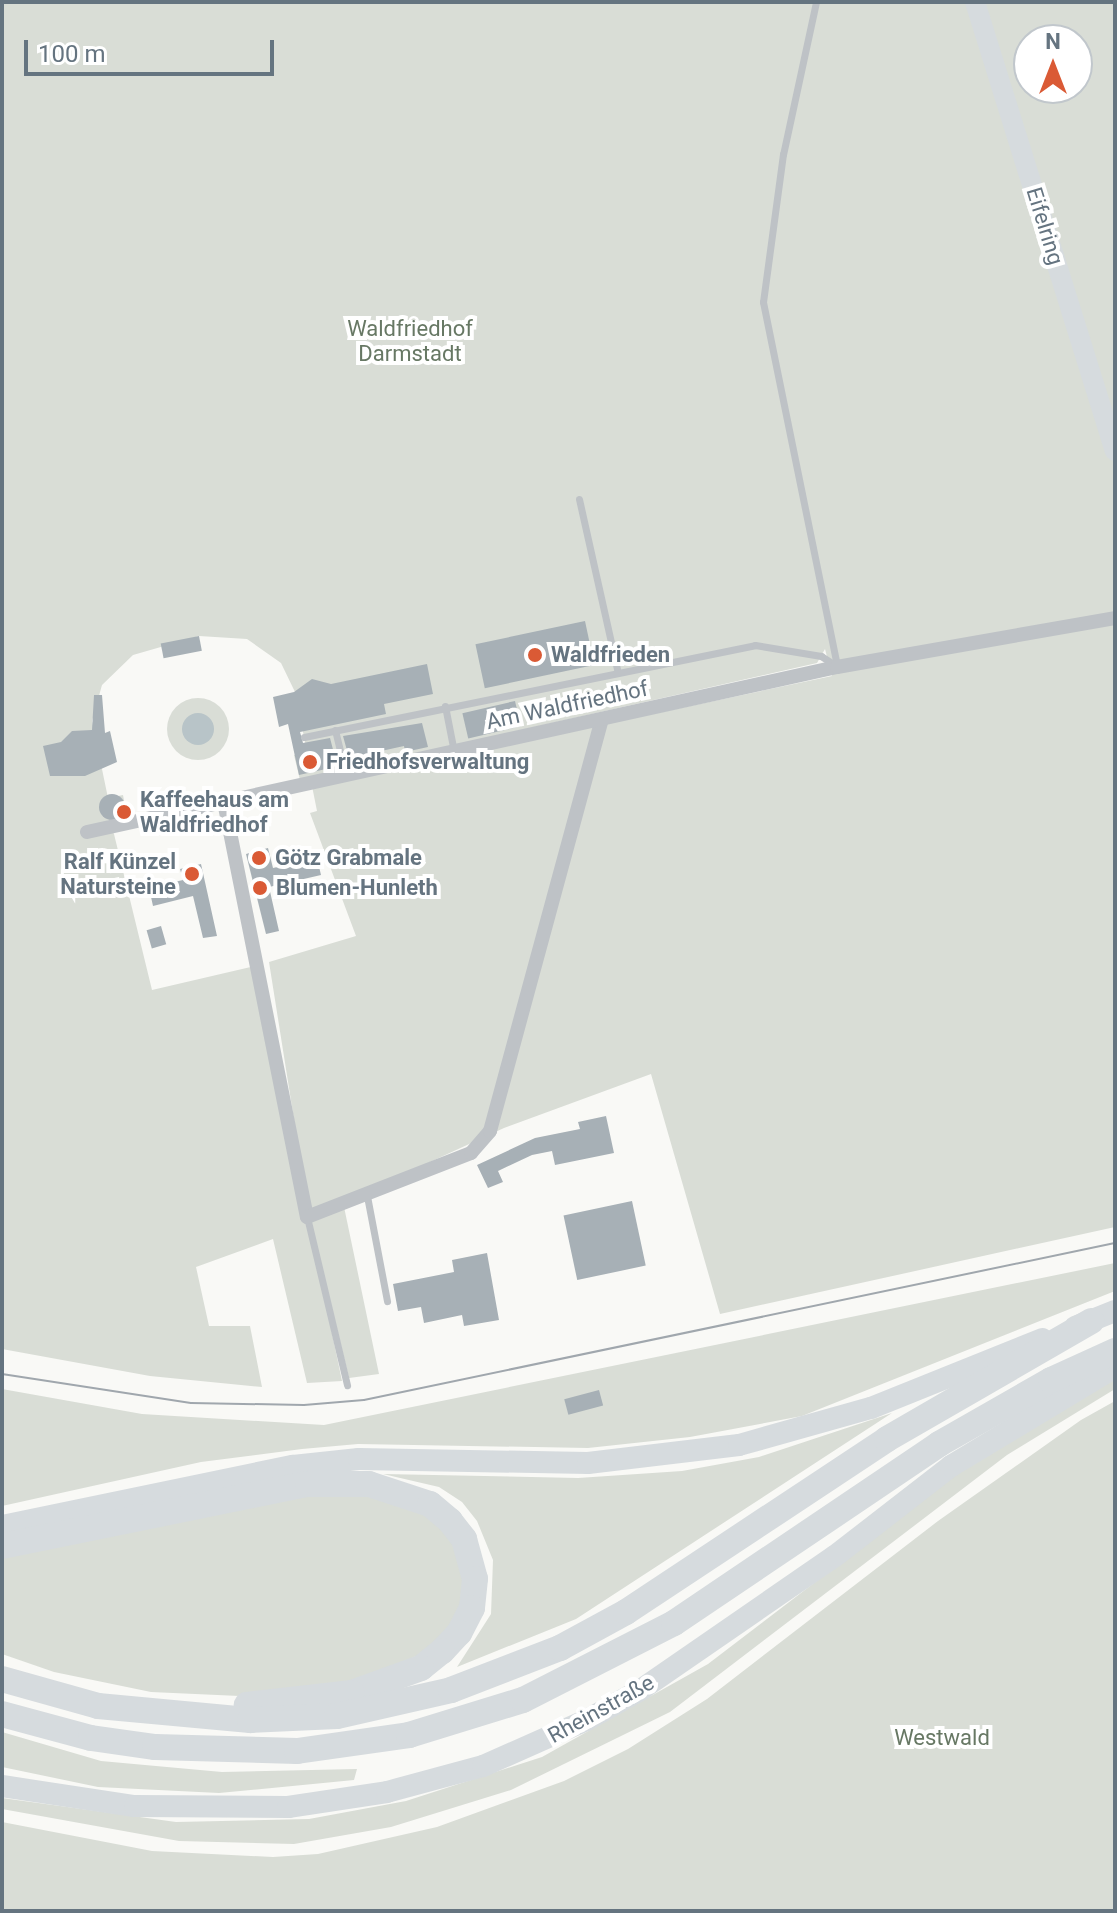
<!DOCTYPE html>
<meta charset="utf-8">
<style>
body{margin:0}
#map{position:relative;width:1117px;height:1913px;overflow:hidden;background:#f9f9f6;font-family:Roboto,sans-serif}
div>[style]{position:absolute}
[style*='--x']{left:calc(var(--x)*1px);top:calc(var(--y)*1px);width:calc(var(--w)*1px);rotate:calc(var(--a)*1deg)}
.green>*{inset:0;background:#d9ddd6}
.round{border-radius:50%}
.water>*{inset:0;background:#b8c4c8}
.building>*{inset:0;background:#a7b0b6;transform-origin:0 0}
.lane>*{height:7px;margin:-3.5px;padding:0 3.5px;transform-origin:3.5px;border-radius:3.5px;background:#bec2c6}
.street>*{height:14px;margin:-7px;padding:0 7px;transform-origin:7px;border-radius:7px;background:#bec2c6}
.secondary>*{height:20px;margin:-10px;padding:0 10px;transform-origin:10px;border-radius:10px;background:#d6dbde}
.primary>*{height:22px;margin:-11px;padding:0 11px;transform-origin:11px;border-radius:11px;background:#d6dbde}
.highway>*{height:26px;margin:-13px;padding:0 13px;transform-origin:13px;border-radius:13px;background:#d6dbde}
.tram>*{height:2px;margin:-1px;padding:0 1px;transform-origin:1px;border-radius:1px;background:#a0a7ad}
.dots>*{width:22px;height:22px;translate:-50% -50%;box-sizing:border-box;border:4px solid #fff;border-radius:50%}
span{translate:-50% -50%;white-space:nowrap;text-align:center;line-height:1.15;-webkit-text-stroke:8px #fff;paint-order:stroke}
.street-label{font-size:22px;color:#657480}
.park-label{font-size:22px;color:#677864}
.poi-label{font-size:22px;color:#657480;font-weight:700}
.left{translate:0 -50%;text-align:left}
.right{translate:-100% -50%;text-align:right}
.frame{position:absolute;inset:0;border:4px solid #657480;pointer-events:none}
.north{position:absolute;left:1013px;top:24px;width:80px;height:80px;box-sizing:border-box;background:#fff;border:2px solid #c1c7cc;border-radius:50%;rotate:0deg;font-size:22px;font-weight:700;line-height:32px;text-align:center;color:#657480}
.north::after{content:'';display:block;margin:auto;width:28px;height:36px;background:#da5a35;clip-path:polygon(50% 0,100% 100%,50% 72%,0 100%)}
.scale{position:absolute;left:24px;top:40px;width:250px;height:36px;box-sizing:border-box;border:4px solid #657480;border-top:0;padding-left:10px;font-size:24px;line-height:28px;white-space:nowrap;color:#657480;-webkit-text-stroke:6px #fff;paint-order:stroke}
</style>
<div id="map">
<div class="green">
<i style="clip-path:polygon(evenodd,2px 2px,1115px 2px,1115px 1227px,720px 1314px,651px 1074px,504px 1128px,343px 1202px,379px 1374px,349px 1378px,309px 1214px,269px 962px,356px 936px,310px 813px,317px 811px,312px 786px,832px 676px,825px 649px,817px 663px,300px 780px,294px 755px,307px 752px,295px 692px,281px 663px,247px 639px,199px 636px,133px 655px,102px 685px,92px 721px,108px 798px,123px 795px,127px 816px,107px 821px,114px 834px,152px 990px,255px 966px,342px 1381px,307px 1383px,273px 1239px,196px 1267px,209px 1326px,250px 1326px,262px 1387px,150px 1376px,2px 1349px,2px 2px,1029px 40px,1077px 40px,1077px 88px,1029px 88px,1029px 40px)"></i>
<i class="round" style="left:167px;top:698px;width:62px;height:62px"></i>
<i style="clip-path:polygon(1115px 1263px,1115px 1291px,802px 1416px,690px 1437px,588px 1448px,358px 1444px,302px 1449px,201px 1462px,2px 1506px,2px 1389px,142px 1414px,324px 1425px)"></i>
<i style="clip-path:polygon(1115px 1378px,1115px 1389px,1007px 1455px,670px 1712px,511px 1790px,391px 1827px,294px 1844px,179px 1841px,2px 1809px,2px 1798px,176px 1822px,309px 1819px,406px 1801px,542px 1757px,708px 1664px,962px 1470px)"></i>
<i style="clip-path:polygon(1115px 1401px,1115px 1911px,2px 1911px,2px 1822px,152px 1851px,273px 1857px,318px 1854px,437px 1827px,564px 1781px,628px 1749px,707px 1699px,938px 1521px,1081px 1420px)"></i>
<i style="clip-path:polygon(892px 1413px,576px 1619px,457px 1667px,491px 1614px,493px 1560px,477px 1521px,462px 1502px,439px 1487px,383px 1474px,578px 1478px,682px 1471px,759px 1457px)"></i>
<i style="clip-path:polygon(297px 1494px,362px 1494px,422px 1511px,455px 1542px,465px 1580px,458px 1616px,429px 1650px,362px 1682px,260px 1697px,151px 1692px,54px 1672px,2px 1654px,2px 1558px)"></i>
<i style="clip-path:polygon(2px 1732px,101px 1761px,222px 1772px,357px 1769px,354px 1780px,219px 1793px,98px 1787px,2px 1767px)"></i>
</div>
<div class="water">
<i class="round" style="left:182px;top:713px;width:32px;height:32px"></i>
</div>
<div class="building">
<i style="left:585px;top:621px;width:45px;height:112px;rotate:78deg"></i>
<i style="left:199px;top:636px;width:15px;height:39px;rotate:79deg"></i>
<i style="clip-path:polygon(427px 664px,433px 694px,384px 704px,386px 714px,300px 732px,303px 743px,330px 738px,336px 761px,324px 763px,326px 769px,299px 775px,288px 724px,279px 727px,273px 697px,294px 692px,312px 679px,331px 684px)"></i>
<i style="clip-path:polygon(94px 695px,102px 695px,105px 733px,110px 731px,117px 762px,85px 776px,50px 776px,43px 746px,61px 742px,72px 731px,92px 730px)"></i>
<i style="left:515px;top:701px;width:26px;height:54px;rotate:77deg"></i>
<i style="clip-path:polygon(422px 723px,428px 747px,405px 752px,404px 746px,349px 758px,343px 736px)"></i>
<i class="round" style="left:99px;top:794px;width:26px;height:26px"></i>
<i style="clip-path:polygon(268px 848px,273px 868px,317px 858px,321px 875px,269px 887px,279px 931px,266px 934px,246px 854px)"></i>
<i style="clip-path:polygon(201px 864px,217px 936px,203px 938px,193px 896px,153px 906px,149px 888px,183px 880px,180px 869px)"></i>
<i style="left:161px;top:926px;width:19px;height:15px;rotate:74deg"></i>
<i style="clip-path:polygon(606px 1116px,614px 1153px,555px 1165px,552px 1151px,532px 1155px,498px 1171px,503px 1182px,488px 1188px,477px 1165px,535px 1138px,580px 1129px,578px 1122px)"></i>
<i style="left:632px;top:1201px;width:66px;height:70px;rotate:78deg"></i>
<i style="clip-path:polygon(487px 1253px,499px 1320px,464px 1326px,462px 1315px,424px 1323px,421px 1307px,398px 1311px,393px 1284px,454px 1272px,452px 1260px)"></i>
<i style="left:599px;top:1390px;width:16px;height:36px;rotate:75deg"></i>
</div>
<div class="lane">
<i style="--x:816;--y:2;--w:156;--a:102.2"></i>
<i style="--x:783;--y:154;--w:149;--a:97.7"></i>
<i style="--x:763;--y:302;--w:372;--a:78.5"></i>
<i style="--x:579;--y:499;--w:178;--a:77.4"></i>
<i style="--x:445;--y:706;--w:47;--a:78.9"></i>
<i style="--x:335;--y:730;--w:46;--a:76.3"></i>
<i style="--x:304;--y:737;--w:460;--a:-11.5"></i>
<i style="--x:755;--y:645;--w:67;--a:9.5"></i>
<i style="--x:821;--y:656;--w:17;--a:33"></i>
<i style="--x:367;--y:1196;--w:107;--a:79.2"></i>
<i style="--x:307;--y:1217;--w:173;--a:76.6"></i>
</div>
<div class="street">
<i style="--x:224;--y:802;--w:423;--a:78.7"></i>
<i style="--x:307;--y:1217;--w:176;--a:-21.3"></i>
<i style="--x:471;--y:1153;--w:29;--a:-49"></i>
<i style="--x:490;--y:1131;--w:426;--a:-74.8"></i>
<i style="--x:87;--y:832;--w:768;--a:-12.41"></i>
<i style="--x:837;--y:667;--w:282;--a:-10"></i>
</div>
<div class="secondary">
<i style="--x:975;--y:2;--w:470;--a:72.7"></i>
</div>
<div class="primary">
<i style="--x:1075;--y:1327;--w:43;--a:-21.8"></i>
<i style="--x:2;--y:1526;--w:297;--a:-11.7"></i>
<i style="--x:293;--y:1466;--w:66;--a:-6.1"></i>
<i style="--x:359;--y:1459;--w:229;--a:1"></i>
<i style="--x:588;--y:1463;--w:152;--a:-6.8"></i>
<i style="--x:739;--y:1445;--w:137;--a:-15.7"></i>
<i style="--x:871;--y:1408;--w:185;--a:-21.9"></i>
<i style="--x:2;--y:1786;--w:134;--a:8.6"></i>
<i style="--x:135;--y:1806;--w:153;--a:0.4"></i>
<i style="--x:288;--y:1807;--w:100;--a:-8.6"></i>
<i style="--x:387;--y:1792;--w:99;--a:-15.2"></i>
<i style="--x:483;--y:1766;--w:114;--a:-23.9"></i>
<i style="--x:587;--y:1720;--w:63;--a:-29.4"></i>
<i style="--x:642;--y:1689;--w:234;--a:-34.6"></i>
<i style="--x:835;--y:1556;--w:147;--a:-37.8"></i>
<i style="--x:951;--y:1466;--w:192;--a:-31.1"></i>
</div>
<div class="highway">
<i style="--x:2;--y:1546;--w:312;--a:-11.5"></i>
<i style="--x:308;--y:1484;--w:61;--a:0"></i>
<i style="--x:369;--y:1484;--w:64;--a:18.2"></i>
<i style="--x:430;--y:1504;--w:26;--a:40"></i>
<i style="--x:450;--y:1521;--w:23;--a:52"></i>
<i style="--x:464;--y:1539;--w:41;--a:74.6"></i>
<i style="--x:475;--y:1579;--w:29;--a:96"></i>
<i style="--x:472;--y:1608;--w:28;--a:117"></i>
<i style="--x:459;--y:1633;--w:25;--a:133"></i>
<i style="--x:442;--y:1651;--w:27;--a:141"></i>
<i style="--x:421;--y:1668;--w:73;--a:160.1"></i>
<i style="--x:352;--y:1693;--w:106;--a:173.5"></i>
<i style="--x:2;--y:1679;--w:100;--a:15.7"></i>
<i style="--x:98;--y:1706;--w:153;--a:5.3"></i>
<i style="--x:250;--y:1720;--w:87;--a:-2.6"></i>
<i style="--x:337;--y:1716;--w:117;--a:-12.8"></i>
<i style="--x:451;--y:1690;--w:117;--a:-21.1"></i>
<i style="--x:560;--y:1648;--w:75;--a:-28.6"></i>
<i style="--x:626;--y:1612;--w:313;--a:-33.5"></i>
<i style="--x:887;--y:1439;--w:236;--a:-30"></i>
<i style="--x:2;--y:1714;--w:92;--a:15.1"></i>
<i style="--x:91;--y:1738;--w:65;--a:8"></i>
<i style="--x:155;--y:1747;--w:142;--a:1.6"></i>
<i style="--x:297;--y:1751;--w:113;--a:-8.1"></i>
<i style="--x:409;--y:1735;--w:119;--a:-17.1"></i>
<i style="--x:523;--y:1700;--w:169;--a:-27"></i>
<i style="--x:674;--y:1623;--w:320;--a:-34"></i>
<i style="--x:939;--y:1444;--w:129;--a:-29.7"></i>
<i style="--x:1051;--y:1380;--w:70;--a:-24.4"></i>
</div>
<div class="tram">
<i style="--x:2;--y:1374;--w:191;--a:8.7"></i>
<i style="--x:191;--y:1403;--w:113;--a:1"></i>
<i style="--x:304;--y:1405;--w:60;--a:-4.8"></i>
<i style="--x:364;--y:1400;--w:767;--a:-11.81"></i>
</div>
<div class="dots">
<i style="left:535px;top:655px;background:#da5a35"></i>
<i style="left:310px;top:762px;background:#da5a35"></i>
<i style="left:124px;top:812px;background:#da5a35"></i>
<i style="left:259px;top:858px;background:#da5a35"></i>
<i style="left:192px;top:874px;background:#da5a35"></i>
<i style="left:260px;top:888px;background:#da5a35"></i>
</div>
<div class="street-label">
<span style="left:1045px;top:226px;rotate:73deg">Eifelring</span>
<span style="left:567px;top:705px;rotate:-12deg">Am Waldfriedhof</span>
<span style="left:601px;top:1709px;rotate:-29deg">Rheinstraße</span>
</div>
<div class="park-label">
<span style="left:410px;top:341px">Waldfriedhof<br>Darmstadt</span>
<span style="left:942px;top:1738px">Westwald</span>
</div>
<div class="poi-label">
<span class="left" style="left:551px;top:655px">Waldfrieden</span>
<span class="left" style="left:326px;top:762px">Friedhofsverwaltung</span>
<span class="left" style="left:140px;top:812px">Kaffeehaus am<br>Waldfriedhof</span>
<span class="left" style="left:275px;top:858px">Götz Grabmale</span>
<span class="right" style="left:176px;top:874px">Ralf Künzel<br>Natursteine</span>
<span class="left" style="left:276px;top:888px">Blumen-Hunleth</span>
</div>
<div class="frame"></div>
<div class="north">N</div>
<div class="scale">100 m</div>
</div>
